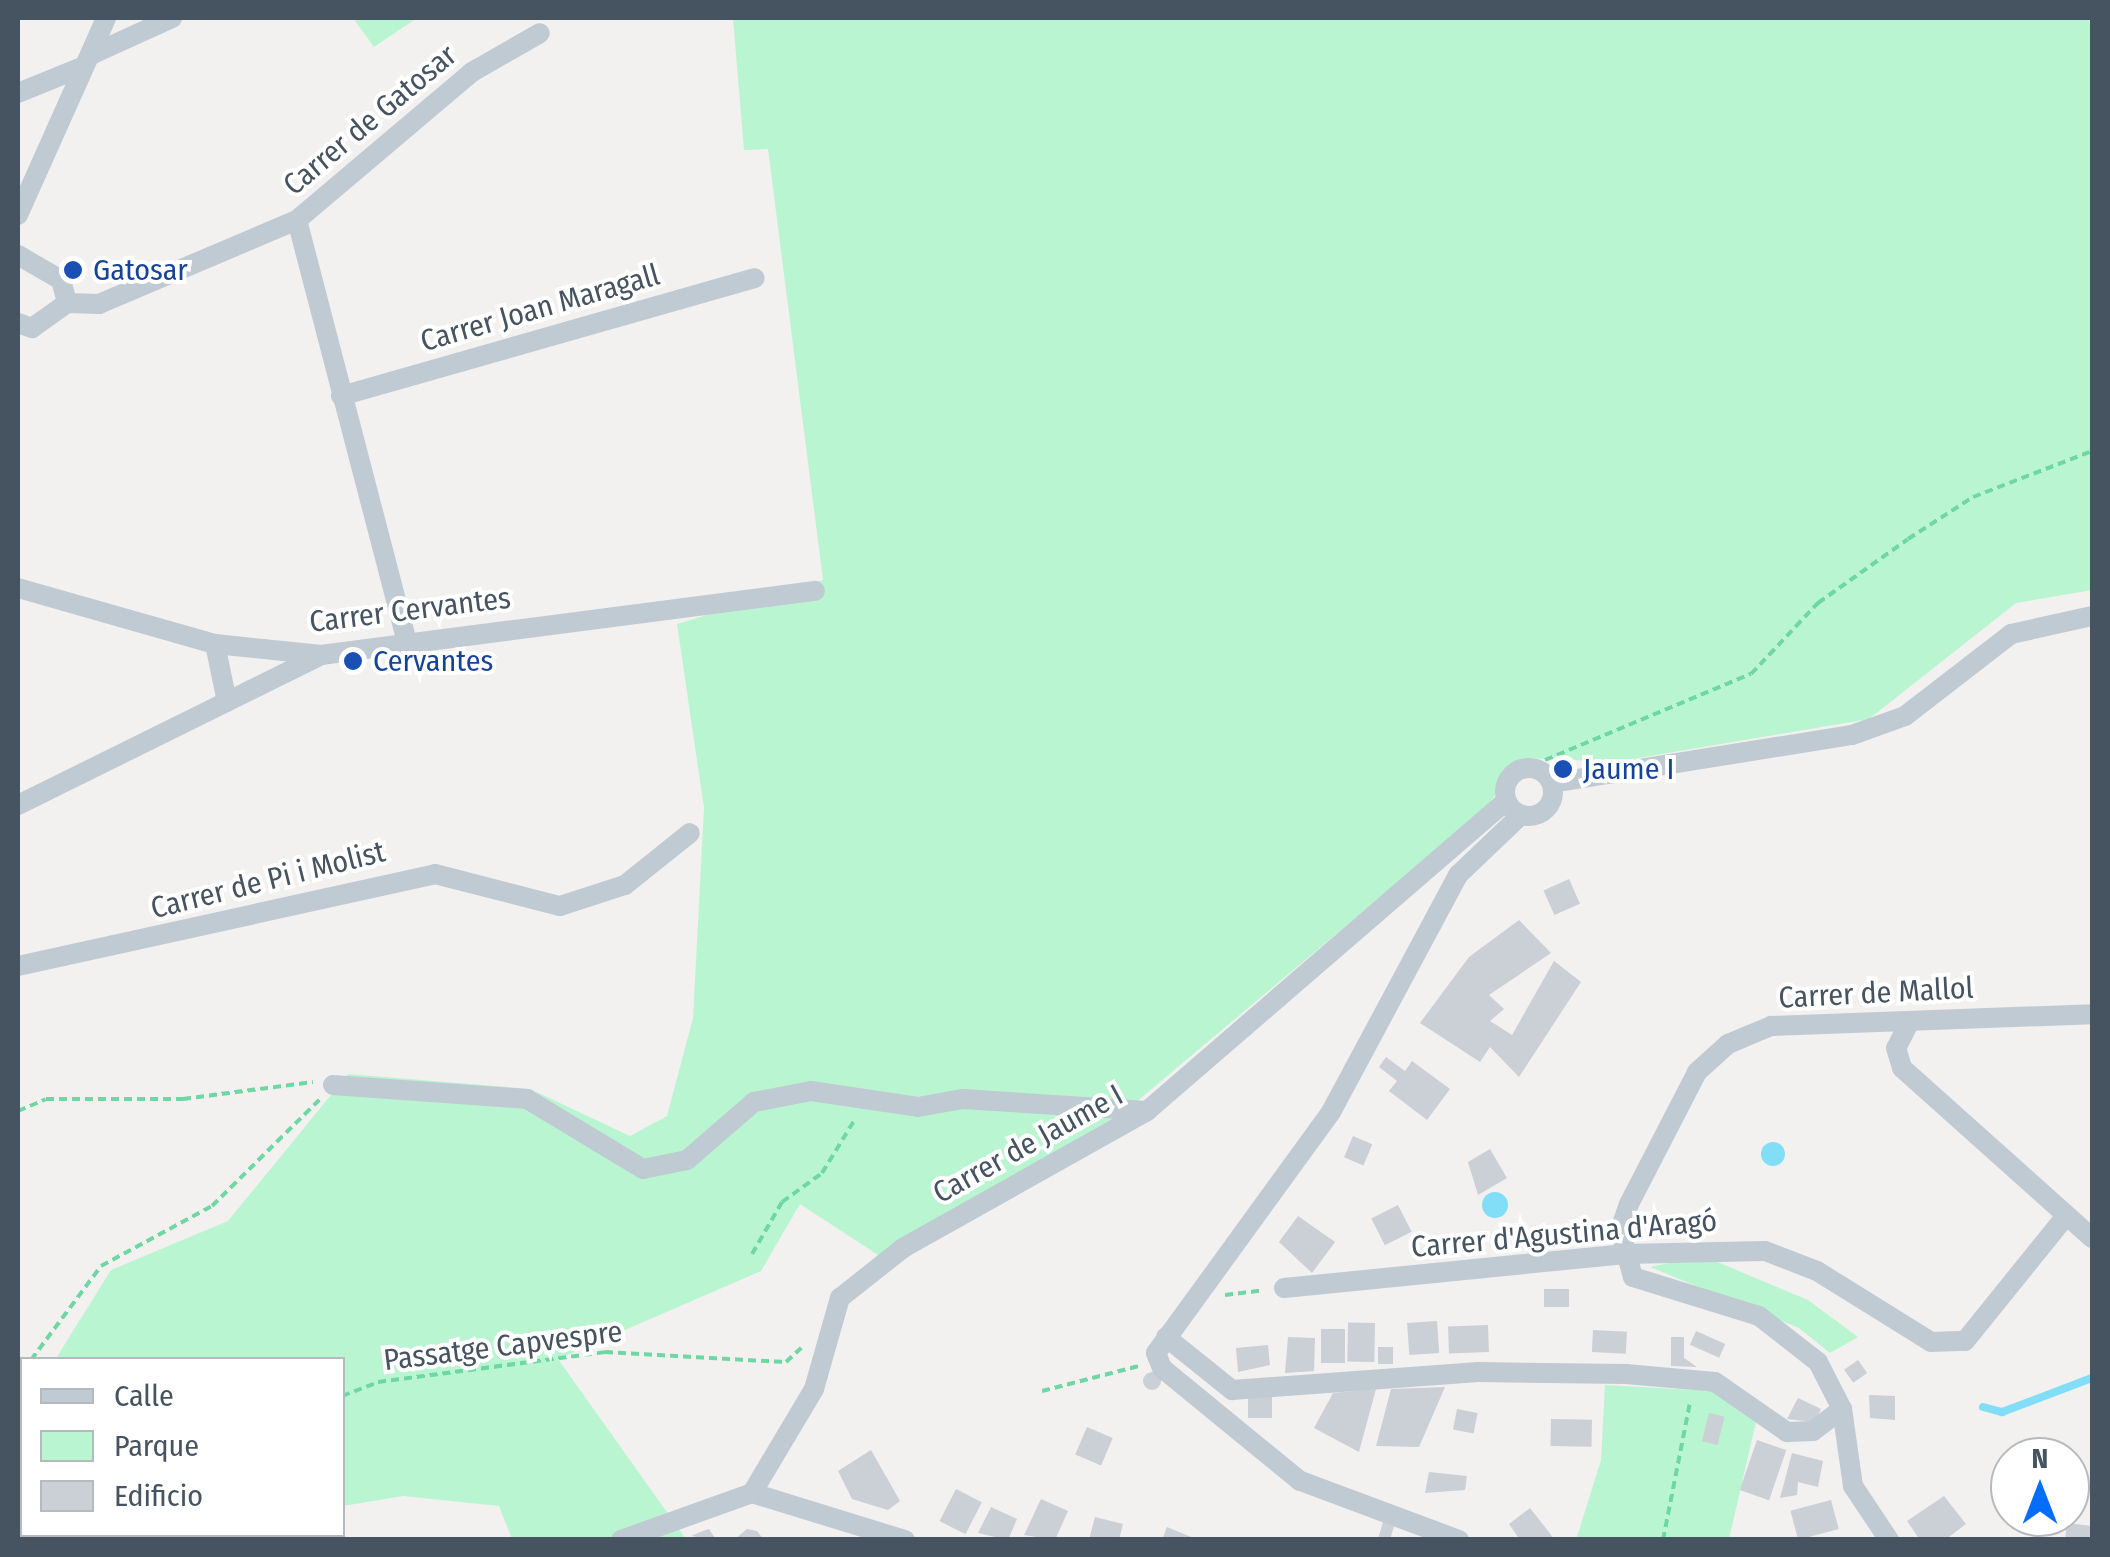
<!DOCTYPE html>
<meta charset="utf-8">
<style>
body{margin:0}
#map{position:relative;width:2110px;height:1557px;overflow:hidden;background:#f3f0f0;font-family:"Fira Sans Condensed",sans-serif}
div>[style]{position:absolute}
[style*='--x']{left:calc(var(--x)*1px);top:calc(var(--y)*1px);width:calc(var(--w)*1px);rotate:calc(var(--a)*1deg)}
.green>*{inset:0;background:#baf5d1}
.water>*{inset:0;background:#82def6}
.round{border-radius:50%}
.stream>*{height:8px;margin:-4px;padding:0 4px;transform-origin:4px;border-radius:4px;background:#82def6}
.building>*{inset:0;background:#cbcfd6;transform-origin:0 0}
.path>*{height:4px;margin-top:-2px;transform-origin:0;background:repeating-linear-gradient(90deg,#6ed7a3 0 8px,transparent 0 13px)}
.minor>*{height:20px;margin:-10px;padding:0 10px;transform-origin:10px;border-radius:10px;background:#bfcad3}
.minor>.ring{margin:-10px;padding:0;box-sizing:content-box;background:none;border:20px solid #bfcad3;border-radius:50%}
.dots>*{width:28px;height:28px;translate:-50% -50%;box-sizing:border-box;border:5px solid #fff;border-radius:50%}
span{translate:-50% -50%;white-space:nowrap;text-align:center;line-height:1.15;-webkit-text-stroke:8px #fff;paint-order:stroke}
.street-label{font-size:30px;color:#465360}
.transit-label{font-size:30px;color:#164399}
.left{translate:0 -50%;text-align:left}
.frame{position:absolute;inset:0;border:20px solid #465360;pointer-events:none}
.legend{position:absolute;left:20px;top:1357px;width:325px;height:180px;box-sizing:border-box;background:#fff;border:2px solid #b5babf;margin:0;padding:12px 18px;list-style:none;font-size:30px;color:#465360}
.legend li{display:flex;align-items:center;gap:20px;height:50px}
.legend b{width:50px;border:2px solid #b5babf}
.north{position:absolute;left:1990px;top:1437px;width:100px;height:100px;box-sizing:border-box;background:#fff;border:2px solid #b5babf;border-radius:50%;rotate:0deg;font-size:28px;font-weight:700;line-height:40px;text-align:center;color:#465360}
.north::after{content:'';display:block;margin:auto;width:35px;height:45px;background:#046ef9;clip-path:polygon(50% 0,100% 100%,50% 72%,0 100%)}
</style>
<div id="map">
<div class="green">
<i style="clip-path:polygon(353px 18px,417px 18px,374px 47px)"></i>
<i style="clip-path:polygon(733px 18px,2092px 18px,2092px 590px,2016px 603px,1869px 719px,1615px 762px,1523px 758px,1485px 809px,1104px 1129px,878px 1255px,800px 1204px,761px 1271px,558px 1359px,686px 1539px,512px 1539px,499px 1506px,403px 1496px,343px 1506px,342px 1360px,55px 1360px,111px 1270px,228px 1221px,348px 1074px,530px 1089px,630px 1136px,667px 1116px,693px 1018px,704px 808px,677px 624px,823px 580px,768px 149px,744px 150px)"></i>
<i style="clip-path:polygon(1703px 1256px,1808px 1300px,1858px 1337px,1830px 1353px,1799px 1328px,1650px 1267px)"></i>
<i style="clip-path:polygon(1605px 1385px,1714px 1391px,1756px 1422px,1729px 1539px,1576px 1540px,1601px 1460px)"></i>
<i style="clip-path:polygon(22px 1412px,22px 1534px,257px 1535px,18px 1539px)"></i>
</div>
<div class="water">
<i class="round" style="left:1761px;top:1142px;width:24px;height:24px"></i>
<i class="round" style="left:1482px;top:1192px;width:26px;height:26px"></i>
</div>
<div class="stream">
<i style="--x:1983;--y:1407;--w:20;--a:15"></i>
<i style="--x:2002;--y:1412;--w:96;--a:-20.7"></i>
</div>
<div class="building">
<i style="left:1569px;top:879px;width:27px;height:28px;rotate:66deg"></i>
<i style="clip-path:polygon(1519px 920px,1551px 953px,1489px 995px,1504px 1009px,1490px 1021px,1512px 1035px,1554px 961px,1581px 982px,1519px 1077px,1490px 1047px,1480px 1062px,1420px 1023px,1469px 957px)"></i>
<i style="clip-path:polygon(1386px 1057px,1405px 1071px,1412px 1061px,1450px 1089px,1427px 1120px,1389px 1091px,1397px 1081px,1379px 1067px)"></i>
<i style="left:1353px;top:1136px;width:21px;height:23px;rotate:23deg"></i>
<i style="clip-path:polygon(1490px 1149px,1507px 1178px,1478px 1195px,1468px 1162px)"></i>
<i style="left:1398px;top:1205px;width:30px;height:30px;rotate:63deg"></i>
<i style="clip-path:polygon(1298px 1216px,1335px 1242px,1312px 1273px,1279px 1242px)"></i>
<i style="left:1544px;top:1289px;width:25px;height:18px"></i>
<i style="left:1437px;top:1321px;width:32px;height:30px;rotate:86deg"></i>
<i style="left:1375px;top:1323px;width:39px;height:27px;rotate:91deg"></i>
<i style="left:1488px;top:1325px;width:27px;height:40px;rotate:88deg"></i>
<i style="left:1321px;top:1329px;width:24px;height:34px"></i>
<i style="left:1593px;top:1330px;width:34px;height:22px;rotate:3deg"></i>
<i style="left:1696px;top:1331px;width:32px;height:15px;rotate:24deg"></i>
<i style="clip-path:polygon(1288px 1337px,1315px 1338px,1314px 1371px,1285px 1373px)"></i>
<i style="clip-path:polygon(1671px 1337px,1684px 1337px,1684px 1358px,1697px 1367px,1671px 1366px)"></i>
<i style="clip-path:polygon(1268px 1345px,1270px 1365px,1238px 1372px,1236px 1348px)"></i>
<i style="left:1393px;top:1347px;width:17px;height:15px;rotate:90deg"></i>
<i style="left:1858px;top:1360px;width:16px;height:17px;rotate:55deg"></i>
<i class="round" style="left:1143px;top:1372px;width:18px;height:18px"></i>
<i style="clip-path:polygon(1445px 1387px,1419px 1447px,1376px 1446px,1391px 1389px)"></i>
<i style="clip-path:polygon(1376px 1389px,1359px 1452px,1314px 1428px,1333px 1393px)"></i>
<i style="clip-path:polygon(1869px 1395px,1895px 1396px,1895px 1420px,1870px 1418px)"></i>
<i style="left:1272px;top:1396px;width:22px;height:24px;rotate:90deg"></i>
<i style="clip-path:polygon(1798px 1398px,1821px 1409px,1815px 1422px,1787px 1419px)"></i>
<i style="left:1457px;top:1409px;width:21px;height:21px;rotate:11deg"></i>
<i style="left:1709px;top:1413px;width:16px;height:29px;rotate:14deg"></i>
<i style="left:1551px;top:1419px;width:41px;height:27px;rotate:1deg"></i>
<i style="left:1087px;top:1427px;width:28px;height:30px;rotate:23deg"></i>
<i style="left:1757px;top:1440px;width:31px;height:53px;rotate:19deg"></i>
<i style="clip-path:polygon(871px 1450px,900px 1501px,888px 1510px,852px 1499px,838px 1471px)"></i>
<i style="clip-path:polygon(1792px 1453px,1823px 1461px,1818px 1487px,1798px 1482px,1797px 1495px,1780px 1498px)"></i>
<i style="clip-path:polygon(1429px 1472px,1467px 1476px,1465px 1490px,1425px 1493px)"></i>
<i style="left:956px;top:1489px;width:29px;height:36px;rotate:27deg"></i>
<i style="clip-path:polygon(1944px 1496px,1966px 1524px,1945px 1540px,1920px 1540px,1907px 1521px)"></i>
<i style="clip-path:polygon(1041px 1499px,1068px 1511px,1055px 1540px,1024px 1535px)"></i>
<i style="left:1831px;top:1500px;width:30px;height:42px;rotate:75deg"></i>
<i style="clip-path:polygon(991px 1507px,1017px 1519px,1008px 1540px,978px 1533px)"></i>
<i style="clip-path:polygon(1530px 1508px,1555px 1540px,1520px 1540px,1509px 1524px)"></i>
<i style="clip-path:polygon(1095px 1517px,1123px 1524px,1119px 1540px,1089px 1540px)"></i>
<i style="clip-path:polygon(1383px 1522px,1394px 1526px,1390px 1540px,1378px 1539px)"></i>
<i style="clip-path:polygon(2067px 1523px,2092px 1526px,2092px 1540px,2065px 1540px)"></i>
<i style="clip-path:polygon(1167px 1527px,1196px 1539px,1196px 1540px,1162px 1540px)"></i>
<i style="clip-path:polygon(709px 1529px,716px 1540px,691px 1536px,703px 1531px)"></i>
<i style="clip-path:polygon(747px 1529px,757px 1531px,764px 1540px,734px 1540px)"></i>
</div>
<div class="path">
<i style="--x:1545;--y:760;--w:223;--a:-22.7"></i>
<i style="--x:1751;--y:674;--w:98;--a:-46.7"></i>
<i style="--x:1818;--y:603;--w:110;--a:-35.4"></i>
<i style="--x:1908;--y:539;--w:77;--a:-32.9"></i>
<i style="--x:1973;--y:497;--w:128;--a:-21.1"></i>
<i style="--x:18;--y:1111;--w:30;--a:-23"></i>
<i style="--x:46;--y:1099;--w:137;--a:0"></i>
<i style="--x:183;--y:1099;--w:131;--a:-7.5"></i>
<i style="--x:752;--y:1254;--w:60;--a:-60"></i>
<i style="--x:782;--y:1202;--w:49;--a:-35.9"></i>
<i style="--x:822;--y:1173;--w:61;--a:-58.4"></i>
<i style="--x:1225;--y:1295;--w:35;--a:-7"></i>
<i style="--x:31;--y:1360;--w:117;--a:-53.3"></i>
<i style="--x:101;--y:1266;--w:126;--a:-28.4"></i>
<i style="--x:212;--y:1206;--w:152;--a:-44.7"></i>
<i style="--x:18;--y:1377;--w:8;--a:-60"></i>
<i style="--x:1042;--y:1391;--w:100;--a:-14.5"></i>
<i style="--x:342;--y:1396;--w:39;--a:-21"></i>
<i style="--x:378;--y:1382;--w:229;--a:-7.5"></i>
<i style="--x:605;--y:1352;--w:181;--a:3.2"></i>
<i style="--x:786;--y:1362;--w:21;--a:-43"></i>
<i style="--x:18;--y:1488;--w:5;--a:-37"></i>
<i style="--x:101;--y:1540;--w:7;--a:-56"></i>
<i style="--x:1663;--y:1540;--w:140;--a:-78.9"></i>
</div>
<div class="minor">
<i style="--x:93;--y:54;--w:87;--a:-24.5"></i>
<i style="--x:18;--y:93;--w:69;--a:-22.1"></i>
<i style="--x:18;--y:215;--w:216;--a:-65.9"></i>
<i style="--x:297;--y:220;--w:435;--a:75.4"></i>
<i style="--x:18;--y:255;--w:50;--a:30.2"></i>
<i style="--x:61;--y:280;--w:24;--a:75"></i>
<i style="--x:18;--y:323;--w:15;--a:20"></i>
<i style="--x:32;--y:328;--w:43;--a:-35.5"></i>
<i style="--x:67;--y:303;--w:32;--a:2"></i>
<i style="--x:99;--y:304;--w:215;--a:-23"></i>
<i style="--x:297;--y:220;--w:229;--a:-40.2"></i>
<i style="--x:472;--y:72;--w:78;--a:-29.8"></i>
<i style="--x:341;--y:396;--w:430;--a:-15.9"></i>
<i style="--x:18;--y:588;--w:205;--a:15.9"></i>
<i style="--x:215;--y:644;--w:107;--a:5.9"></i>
<i style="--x:321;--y:655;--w:498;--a:-7.4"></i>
<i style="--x:215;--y:644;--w:59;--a:78.3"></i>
<i class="ring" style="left:1505px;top:768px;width:28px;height:28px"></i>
<i style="--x:1552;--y:783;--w:304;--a:-9.1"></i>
<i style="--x:1852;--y:735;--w:56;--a:-19.7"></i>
<i style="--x:1905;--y:716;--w:134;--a:-37.7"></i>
<i style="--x:2011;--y:634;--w:83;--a:-12.5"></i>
<i style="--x:18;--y:805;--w:338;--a:-26.3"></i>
<i style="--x:18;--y:966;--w:427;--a:-12.4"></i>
<i style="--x:435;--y:874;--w:129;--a:14.4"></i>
<i style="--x:560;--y:906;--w:68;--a:-17.9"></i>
<i style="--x:625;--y:885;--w:83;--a:-38.7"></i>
<i style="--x:1910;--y:1021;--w:30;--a:117"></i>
<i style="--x:1896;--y:1048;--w:21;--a:73"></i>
<i style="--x:1902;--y:1068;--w:255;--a:41.8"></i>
<i style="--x:333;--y:1085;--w:195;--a:4.1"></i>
<i style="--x:527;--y:1099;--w:135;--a:31.1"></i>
<i style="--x:643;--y:1169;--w:45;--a:-11.6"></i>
<i style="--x:687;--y:1160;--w:89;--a:-40.9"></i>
<i style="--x:754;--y:1102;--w:58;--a:-10.9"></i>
<i style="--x:811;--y:1091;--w:108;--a:8.5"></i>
<i style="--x:918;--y:1107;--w:46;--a:-10.1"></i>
<i style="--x:963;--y:1099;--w:184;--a:3.7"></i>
<i style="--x:1284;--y:1288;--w:343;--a:-5.7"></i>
<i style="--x:1625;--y:1254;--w:140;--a:-1.2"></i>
<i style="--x:1765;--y:1251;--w:56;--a:21"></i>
<i style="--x:1817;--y:1271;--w:134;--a:31.9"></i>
<i style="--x:1931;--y:1342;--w:34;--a:-2"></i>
<i style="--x:1965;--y:1341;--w:161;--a:-51.1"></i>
<i style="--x:1166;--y:1337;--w:85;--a:38.8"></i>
<i style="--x:1232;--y:1390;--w:247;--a:-4.2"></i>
<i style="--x:1478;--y:1372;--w:148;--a:0.8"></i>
<i style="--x:1626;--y:1374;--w:89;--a:5.1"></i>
<i style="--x:1715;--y:1382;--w:88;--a:34.8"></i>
<i style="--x:1787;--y:1432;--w:26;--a:-2"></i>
<i style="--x:1813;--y:1431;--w:36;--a:-37"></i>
<i style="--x:752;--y:1493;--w:160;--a:17.1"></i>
<i style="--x:621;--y:1540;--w:139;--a:-19.7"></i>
<i style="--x:752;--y:1493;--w:121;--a:-59.2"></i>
<i style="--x:814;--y:1389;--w:95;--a:-74.1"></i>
<i style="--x:840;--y:1298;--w:80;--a:-38.4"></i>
<i style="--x:903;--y:1248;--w:280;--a:-29.3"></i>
<i style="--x:1147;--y:1111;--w:474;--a:-40.8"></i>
<i style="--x:1459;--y:1540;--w:170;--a:-159.6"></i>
<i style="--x:1300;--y:1481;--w:178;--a:-140.7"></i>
<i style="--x:1162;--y:1368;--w:16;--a:-112"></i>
<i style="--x:1156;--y:1353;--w:298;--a:-54"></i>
<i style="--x:1331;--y:1112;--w:269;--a:-61.8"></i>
<i style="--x:1458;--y:875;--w:87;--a:-43.6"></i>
<i style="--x:1889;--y:1540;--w:65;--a:-123.7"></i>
<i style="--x:1853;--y:1486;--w:78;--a:-98.1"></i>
<i style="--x:1842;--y:1409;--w:53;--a:-117.1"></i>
<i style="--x:1818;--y:1362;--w:75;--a:-142.1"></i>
<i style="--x:1759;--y:1316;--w:132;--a:-162.8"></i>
<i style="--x:1633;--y:1277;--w:49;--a:-105.5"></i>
<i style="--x:1620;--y:1230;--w:28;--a:-71"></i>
<i style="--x:1629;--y:1204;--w:148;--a:-62.7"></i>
<i style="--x:1697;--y:1072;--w:42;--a:-42.1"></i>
<i style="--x:1728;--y:1044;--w:47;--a:-22.7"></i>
<i style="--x:1771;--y:1026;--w:321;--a:-2.1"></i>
</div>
<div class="dots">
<i style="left:73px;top:270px;background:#1a4fb4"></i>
<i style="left:353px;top:661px;background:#1a4fb4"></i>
<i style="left:1563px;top:769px;background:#1a4fb4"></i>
</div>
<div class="street-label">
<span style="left:370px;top:120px;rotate:-40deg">Carrer de Gatosar</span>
<span style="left:540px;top:308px;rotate:-16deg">Carrer Joan Maragall</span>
<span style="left:410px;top:610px;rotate:-7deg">Carrer Cervantes</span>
<span style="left:268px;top:880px;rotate:-14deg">Carrer de Pi i Molist</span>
<span style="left:1876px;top:993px;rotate:-3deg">Carrer de Mallol</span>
<span style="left:1028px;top:1144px;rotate:-29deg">Carrer de Jaume I</span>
<span style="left:1564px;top:1234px;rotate:-5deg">Carrer d'Agustina d'Aragó</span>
<span style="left:503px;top:1346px;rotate:-7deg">Passatge Capvespre</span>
</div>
<div class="transit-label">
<span class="left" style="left:93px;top:270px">Gatosar</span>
<span class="left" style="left:373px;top:661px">Cervantes</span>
<span class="left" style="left:1583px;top:769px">Jaume I</span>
</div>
<div class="frame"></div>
<ul class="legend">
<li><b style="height:12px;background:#bfcad3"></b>Calle</li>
<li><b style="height:28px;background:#baf5d1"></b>Parque</li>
<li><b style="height:28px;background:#cbcfd6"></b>Edificio</li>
</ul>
<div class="north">N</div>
</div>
